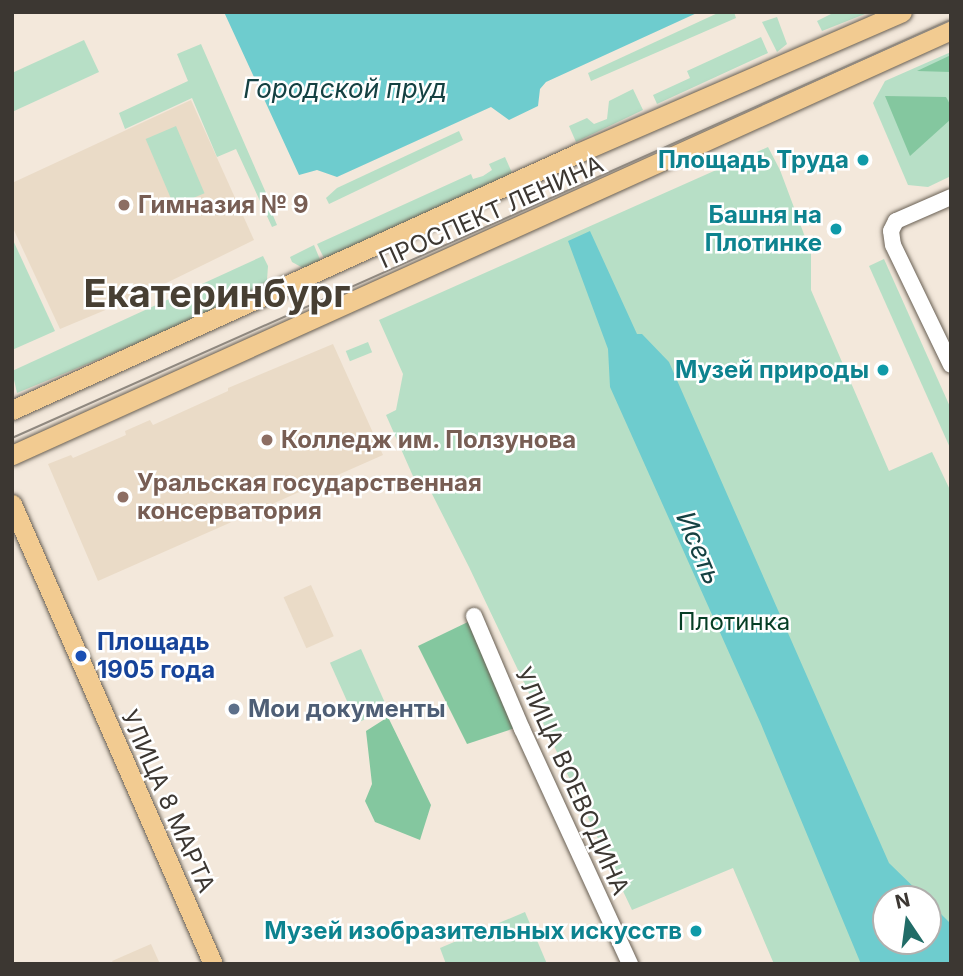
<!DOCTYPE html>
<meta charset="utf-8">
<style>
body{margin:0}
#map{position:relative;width:963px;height:976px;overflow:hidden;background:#f3e8db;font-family:Inter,sans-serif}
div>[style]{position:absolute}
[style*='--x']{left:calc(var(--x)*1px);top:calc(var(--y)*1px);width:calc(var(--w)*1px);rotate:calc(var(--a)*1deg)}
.built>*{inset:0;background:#eadbc7;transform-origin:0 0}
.green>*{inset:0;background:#b7dfc6;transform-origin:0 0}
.forest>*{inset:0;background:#84c79f}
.water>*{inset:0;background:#6eccce}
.roads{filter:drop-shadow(0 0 2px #685f53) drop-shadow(0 0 2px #685f53)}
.minor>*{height:16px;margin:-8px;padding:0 8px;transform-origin:8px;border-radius:8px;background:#fff}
.major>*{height:19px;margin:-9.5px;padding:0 9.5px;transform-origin:9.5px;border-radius:9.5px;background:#f2cb91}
.tram>*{height:2px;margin:-1px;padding:0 1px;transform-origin:1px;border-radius:1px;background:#908980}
.dots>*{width:19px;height:19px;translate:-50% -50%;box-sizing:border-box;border:4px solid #fff;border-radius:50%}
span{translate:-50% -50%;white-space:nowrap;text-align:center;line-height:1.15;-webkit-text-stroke:5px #fff;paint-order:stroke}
.culture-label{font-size:24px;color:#0d838f;font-weight:700}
.right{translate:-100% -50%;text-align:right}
.education-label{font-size:24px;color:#785e54;font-weight:700}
.left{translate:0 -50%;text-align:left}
.street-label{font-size:24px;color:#3c3732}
.park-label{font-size:24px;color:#063e25}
.transit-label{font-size:24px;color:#164399;font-weight:700}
.service-label{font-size:24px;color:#4e5e75;font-weight:700}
.water-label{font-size:26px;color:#154142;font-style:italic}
.town-label{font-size:38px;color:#473f33;font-weight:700}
.frame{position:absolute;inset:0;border:14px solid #3c3732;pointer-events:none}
.north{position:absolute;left:872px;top:885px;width:70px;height:70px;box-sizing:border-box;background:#fff;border:2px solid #b1afad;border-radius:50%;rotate:347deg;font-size:19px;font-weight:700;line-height:28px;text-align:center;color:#3c3732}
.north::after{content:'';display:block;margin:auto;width:24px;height:32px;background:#216c67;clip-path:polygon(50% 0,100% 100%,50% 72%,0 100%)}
</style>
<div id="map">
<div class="built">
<i style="clip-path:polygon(191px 100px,254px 240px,146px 293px,60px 329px,12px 226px,12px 183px)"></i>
<i style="clip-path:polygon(333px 344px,383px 455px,98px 581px,48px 464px,71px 455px,73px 458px,126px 435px,125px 431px,150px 420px,153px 425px,228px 391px,228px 388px)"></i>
<i style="left:311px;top:585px;width:56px;height:30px;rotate:66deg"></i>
<i style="clip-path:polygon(151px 944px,160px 964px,114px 964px,112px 961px)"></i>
</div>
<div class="green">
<i style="clip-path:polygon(720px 12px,734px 12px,736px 18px,591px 81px,588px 73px)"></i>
<i style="clip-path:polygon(835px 12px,870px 12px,822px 31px,817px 21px)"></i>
<i style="clip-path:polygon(777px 17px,787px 44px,777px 52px,762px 22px)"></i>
<i style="clip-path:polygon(761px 37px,768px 53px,657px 104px,653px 95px,690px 78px,687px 71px)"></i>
<i style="clip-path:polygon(84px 40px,99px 72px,12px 112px,12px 73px)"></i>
<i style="clip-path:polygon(201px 44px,266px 193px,264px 194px,277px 225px,272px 227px,236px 149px,217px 157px,192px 98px,125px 129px,119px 113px,188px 81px,177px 54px)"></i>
<i style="clip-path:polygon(951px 52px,951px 176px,928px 187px,908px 185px,873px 103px,885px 81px)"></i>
<i style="clip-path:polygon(633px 89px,643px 110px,576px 142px,569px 126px,587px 118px,594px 124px,607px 119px,609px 101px)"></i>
<i style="left:176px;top:126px;width:73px;height:33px;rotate:67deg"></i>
<i style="clip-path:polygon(459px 131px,463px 140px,329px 204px,326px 198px,337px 188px)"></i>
<i style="clip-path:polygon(evenodd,768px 147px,780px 170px,811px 253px,811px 290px,889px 471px,932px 452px,951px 492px,951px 961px,945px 964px,774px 964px,733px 868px,632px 910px,469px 567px,428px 486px,416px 483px,386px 415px,396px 410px,403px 374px,379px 320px,768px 147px,886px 899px,928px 899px,928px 941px,886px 941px,886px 899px)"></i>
<i style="clip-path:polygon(505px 157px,513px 175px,325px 260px,317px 244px,471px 174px,473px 179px,483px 176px,492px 170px,489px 164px)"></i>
<i style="clip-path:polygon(12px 238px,55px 331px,12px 350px)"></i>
<i style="clip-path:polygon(314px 245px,321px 262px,303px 268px,292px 262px,290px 257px)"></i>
<i style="clip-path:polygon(263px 256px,268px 266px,267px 280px,260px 287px,150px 338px,17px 393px,12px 371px)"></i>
<i style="clip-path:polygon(884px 259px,951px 409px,951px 450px,869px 266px)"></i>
<i style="left:368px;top:342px;width:11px;height:24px;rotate:68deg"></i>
<i style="left:361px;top:649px;width:66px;height:34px;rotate:66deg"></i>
<i style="clip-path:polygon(525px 912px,547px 964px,446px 964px,440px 948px)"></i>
</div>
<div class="forest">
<i style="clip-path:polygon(951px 55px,950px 72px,917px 71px)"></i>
<i style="clip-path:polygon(885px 96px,946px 97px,951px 106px,951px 119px,910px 156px)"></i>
<i style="clip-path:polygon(472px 620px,515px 728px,467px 744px,418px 646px)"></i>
<i style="clip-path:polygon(388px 717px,431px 805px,420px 840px,375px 822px,365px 801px,372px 784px,366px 731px)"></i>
</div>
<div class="water">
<i style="clip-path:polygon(224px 12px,699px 12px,546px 82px,540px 89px,538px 106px,509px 120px,491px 107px,337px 177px,317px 170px,299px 175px)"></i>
<i style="clip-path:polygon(590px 231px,637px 334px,642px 334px,669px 362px,889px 863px,926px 899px,886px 899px,886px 941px,928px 941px,928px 901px,951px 924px,951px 964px,861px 964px,761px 724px,610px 387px,608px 349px,568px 241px)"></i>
</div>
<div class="roads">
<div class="minor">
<i style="--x:951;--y:197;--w:60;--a:156.4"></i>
<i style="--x:896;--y:221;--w:11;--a:117"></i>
<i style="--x:891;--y:231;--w:14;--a:82"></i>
<i style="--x:893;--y:245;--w:133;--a:64.2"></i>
<i style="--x:474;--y:616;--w:123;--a:67"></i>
<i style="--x:522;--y:729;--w:259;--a:65.3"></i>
</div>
<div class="major">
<i style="--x:12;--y:410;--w:622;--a:-24.42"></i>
<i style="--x:578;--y:153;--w:353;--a:-23.5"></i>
<i style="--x:12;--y:455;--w:1031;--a:-24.35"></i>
<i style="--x:12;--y:504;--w:502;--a:66.4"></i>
</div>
</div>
<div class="tram">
<i style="--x:12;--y:438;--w:1028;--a:-24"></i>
</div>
<div class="dots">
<i style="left:863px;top:160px;background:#0f9aa8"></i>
<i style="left:124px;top:205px;background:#8d6e63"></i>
<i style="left:836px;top:229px;background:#0f9aa8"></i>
<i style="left:883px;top:370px;background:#0f9aa8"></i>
<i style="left:267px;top:440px;background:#8d6e63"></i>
<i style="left:123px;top:497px;background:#8d6e63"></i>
<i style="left:81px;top:656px;background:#1a4fb4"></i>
<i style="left:234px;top:709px;background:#5c6f8a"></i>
<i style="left:696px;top:931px;background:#0f9aa8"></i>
</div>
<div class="culture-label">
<span class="right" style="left:849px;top:160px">Площадь Труда</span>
<span class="right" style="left:822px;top:229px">Башня на<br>Плотинке</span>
<span class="right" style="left:869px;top:370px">Музей природы</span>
<span class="right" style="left:682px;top:931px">Музей изобразительных искусств</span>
</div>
<div class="education-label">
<span class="left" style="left:138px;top:205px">Гимназия № 9</span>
<span class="left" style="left:281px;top:440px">Колледж им. Ползунова</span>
<span class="left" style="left:137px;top:497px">Уральская государственная<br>консерватория</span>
</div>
<div class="street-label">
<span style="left:491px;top:212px;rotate:-24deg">ПРОСПЕКТ ЛЕНИНА</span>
<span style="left:572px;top:781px;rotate:66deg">УЛИЦА ВОЕВОДИНА</span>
<span style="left:168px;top:801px;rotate:66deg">УЛИЦА 8 МАРТА</span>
</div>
<div class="park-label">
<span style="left:734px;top:622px">Плотинка</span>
</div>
<div class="transit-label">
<span class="left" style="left:97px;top:656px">Площадь<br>1905 года</span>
</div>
<div class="service-label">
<span class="left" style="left:248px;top:709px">Мои документы</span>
</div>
<div class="water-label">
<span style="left:345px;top:89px">Городской пруд</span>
<span style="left:699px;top:548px;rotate:67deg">Исеть</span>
</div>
<div class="town-label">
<span style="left:217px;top:294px">Екатеринбург</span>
</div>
<div class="frame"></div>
<div class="north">N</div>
</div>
